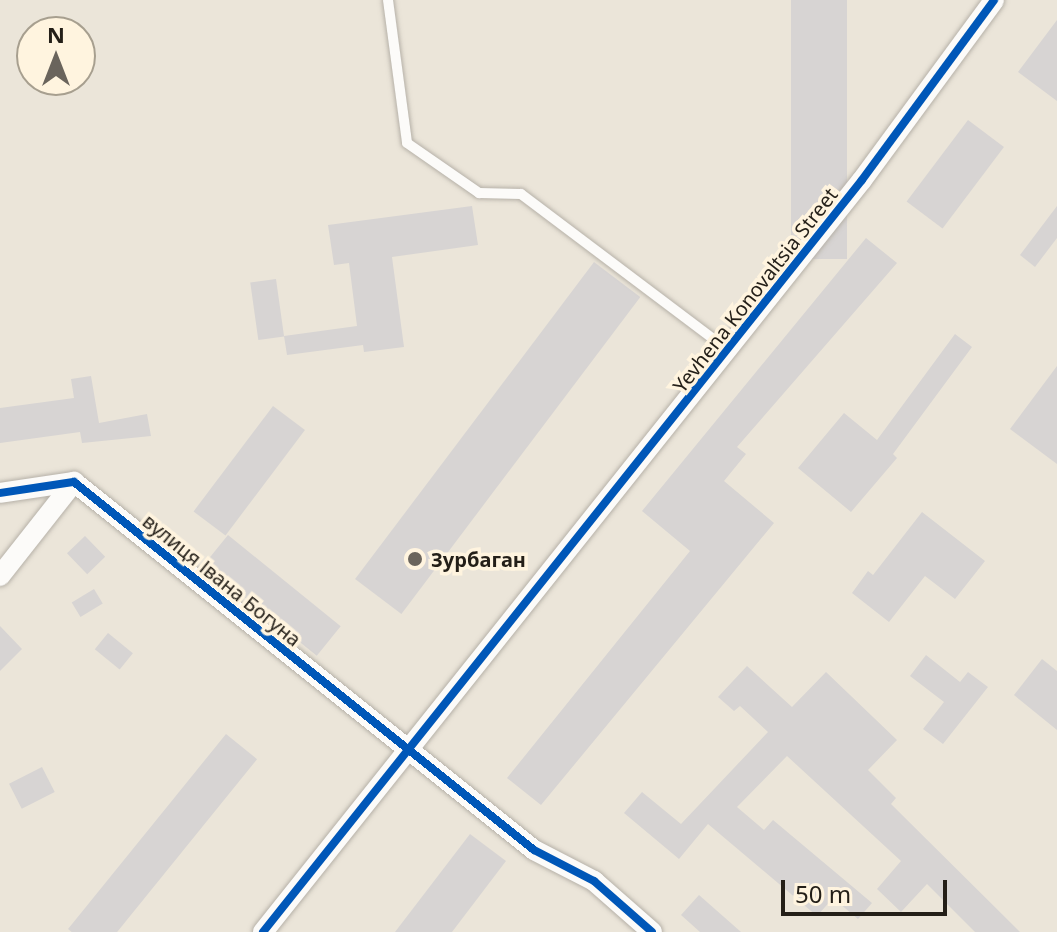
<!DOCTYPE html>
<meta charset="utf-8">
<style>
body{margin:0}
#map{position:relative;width:1057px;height:932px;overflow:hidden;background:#ebe5d9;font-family:"Noto Sans",sans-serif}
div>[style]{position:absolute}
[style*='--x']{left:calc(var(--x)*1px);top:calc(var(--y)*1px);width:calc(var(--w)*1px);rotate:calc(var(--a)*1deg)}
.building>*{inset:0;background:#d7d4d3;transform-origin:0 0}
.roads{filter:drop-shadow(0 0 2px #b6b1a8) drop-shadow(0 0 2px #b6b1a8)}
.lane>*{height:10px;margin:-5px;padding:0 5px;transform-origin:5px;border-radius:5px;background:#fcfbf9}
.street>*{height:20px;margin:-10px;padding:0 10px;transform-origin:10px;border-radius:10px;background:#fcfbf9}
.cycleway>*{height:8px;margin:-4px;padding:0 4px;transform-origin:4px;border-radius:4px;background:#0057b8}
.dots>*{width:22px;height:22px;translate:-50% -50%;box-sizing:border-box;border:4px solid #fff4df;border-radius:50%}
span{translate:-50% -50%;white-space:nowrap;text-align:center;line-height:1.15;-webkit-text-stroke:7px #fff4df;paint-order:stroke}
.street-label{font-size:20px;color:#241f18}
.poi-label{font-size:20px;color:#241f18;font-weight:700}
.left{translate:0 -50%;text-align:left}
.north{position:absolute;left:16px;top:16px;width:80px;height:80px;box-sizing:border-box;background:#fff4df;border:2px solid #a79f8f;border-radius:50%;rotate:0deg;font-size:22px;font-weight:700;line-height:32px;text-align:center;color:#241f18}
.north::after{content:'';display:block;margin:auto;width:28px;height:36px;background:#6a645c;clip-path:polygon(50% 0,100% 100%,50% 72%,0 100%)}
.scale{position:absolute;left:781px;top:880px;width:166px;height:36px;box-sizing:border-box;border:4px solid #241f18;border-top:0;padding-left:10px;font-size:24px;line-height:28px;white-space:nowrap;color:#241f18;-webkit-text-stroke:6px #fff4df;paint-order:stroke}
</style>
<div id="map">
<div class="building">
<i style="left:791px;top:0;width:56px;height:259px"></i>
<i style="clip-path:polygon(1057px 20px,1057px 101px,1018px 72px)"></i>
<i style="left:968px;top:120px;width:45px;height:102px;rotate:37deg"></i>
<i style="clip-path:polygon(472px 206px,478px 245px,392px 257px,404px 347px,364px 352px,363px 345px,287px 355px,284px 336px,357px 326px,349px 263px,334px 265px,328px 225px)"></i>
<i style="clip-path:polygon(1057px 206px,1057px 238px,1035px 267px,1020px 255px)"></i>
<i style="clip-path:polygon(866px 238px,897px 263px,737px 447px,746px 454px,724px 481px,774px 523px,541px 805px,507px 778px,690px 551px,642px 511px)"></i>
<i style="left:594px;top:262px;width:58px;height:397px;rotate:37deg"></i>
<i style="left:276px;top:279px;width:58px;height:26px;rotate:82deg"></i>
<i style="clip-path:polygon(955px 334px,972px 347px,893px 454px,897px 458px,851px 512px,798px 468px,844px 413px,877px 440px)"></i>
<i style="clip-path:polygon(1057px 366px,1057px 464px,1010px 429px)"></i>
<i style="clip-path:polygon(91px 376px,99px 423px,147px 414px,151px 436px,82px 443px,80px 432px,0 443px,0 408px,74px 398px,71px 379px)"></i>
<i style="left:273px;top:406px;width:40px;height:132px;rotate:37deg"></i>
<i style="clip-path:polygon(922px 512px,985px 561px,955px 599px,925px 576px,889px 622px,852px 593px,868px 571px,873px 575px)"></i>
<i style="left:228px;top:535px;width:145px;height:38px;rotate:39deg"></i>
<i style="left:85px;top:536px;width:29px;height:25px;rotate:46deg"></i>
<i style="left:94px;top:589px;width:17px;height:26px;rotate:59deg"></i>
<i style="clip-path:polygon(0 626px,22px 649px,0 671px)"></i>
<i style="left:108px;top:633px;width:32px;height:21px;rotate:39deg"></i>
<i style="clip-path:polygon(926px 655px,960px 682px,968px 672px,988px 687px,943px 744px,923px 729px,944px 702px,910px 676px)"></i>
<i style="clip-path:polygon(1042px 659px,1057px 671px,1057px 730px,1014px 695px)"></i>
<i style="clip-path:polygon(747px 666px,792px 707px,826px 672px,897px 740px,868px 770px,896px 798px,891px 804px,1020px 932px,975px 932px,927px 884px,901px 912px,877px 889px,901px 861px,787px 756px,737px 807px,764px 830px,773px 820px,872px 903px,858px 919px,833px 898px,817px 916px,708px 824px,679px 859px,624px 813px,642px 792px,681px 824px,768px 732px,740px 706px,734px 711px,718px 697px)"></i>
<i style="left:226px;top:734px;width:40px;height:251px;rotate:39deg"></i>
<i style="left:42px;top:767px;width:28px;height:37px;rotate:63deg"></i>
<i style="clip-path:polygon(470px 834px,506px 861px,452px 932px,395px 932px)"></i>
<i style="clip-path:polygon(699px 895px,741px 932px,700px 932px,681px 915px)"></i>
</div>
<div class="roads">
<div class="lane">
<i style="--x:388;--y:0;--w:144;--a:82.4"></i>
<i style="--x:407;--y:143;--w:88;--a:34.8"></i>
<i style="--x:479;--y:193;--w:42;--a:1.4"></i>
<i style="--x:521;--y:194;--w:259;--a:37"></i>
</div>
<div class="street">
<i style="--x:0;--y:493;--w:75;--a:-8.5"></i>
<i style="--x:74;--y:482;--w:589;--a:38.66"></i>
<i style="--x:534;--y:850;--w:68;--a:27.3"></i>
<i style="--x:594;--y:881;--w:77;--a:41.3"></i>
<i style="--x:0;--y:576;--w:120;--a:-51.8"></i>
<i style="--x:263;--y:932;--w:961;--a:-51.46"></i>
<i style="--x:862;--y:180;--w:223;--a:-53.7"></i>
</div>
</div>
<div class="cycleway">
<i style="--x:0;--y:493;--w:75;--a:-8.5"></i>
<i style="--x:74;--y:482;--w:589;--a:38.66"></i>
<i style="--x:534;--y:850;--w:68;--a:27.3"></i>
<i style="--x:594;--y:881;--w:77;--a:41.3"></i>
<i style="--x:263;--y:932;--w:961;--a:-51.46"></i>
<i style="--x:862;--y:180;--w:223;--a:-53.7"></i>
</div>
<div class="dots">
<i style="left:415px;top:559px;background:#6a645c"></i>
</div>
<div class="street-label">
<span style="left:755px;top:290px;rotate:-52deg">Yevhena Konovaltsia Street</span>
<span style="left:222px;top:580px;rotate:39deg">вулиця Івана Богуна</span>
</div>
<div class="poi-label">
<span class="left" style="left:431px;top:559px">Зурбаган</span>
</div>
<div class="north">N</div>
<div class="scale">50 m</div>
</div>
